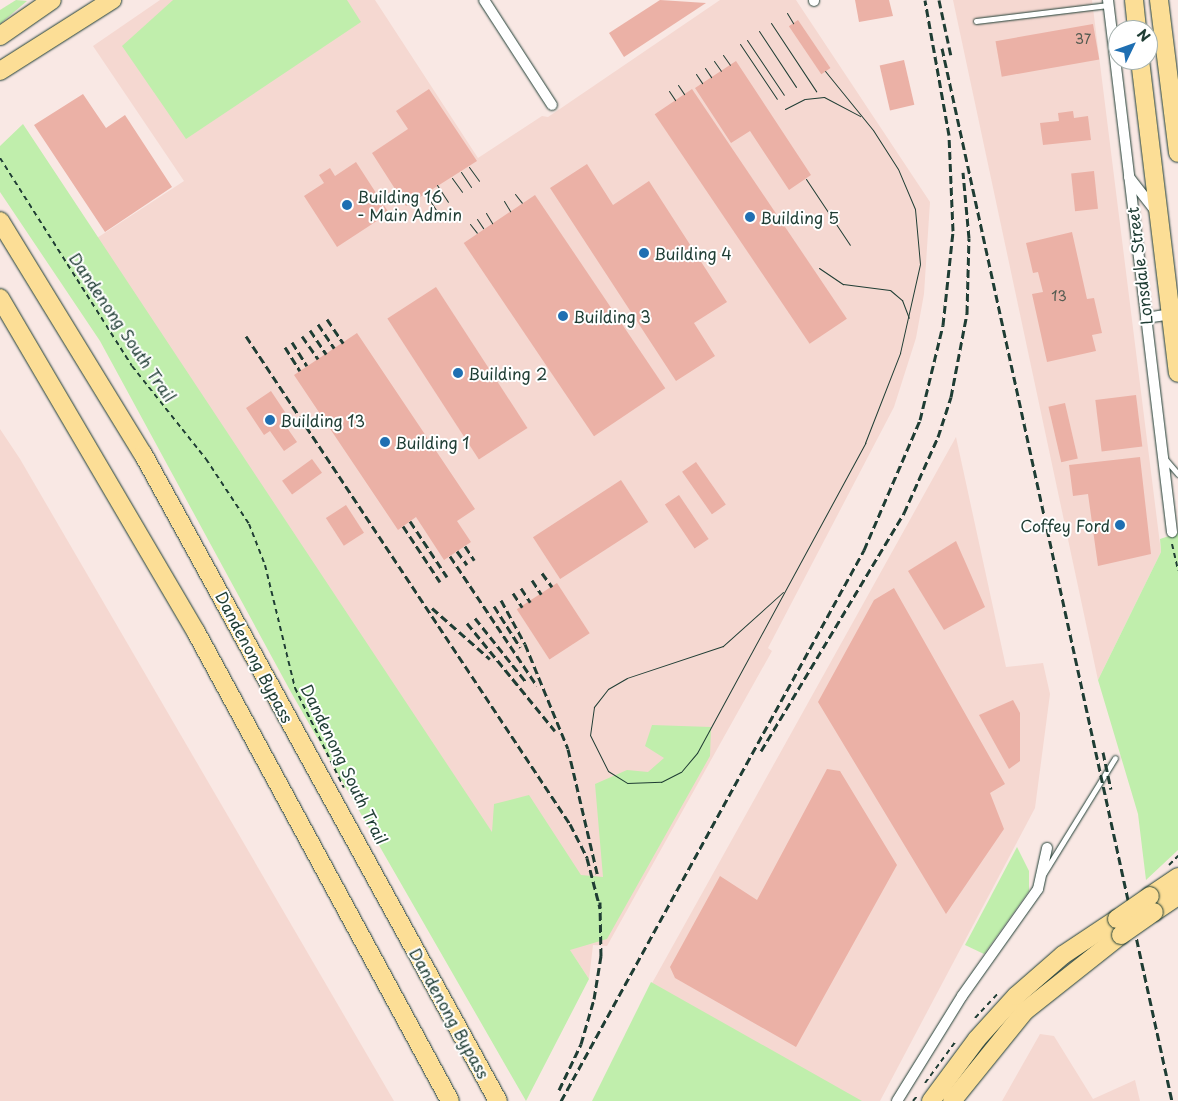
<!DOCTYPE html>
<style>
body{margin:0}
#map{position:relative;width:1178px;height:1101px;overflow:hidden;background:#f9e8e4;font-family:"Playpen Sans",sans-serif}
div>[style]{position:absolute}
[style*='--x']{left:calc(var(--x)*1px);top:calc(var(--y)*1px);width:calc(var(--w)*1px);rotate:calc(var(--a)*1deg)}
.built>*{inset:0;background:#f5d8d1}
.green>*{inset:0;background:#c0eeac}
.building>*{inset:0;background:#ebb1a6;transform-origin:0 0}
.path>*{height:2px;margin-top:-1px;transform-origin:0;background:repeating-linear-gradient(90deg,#1f3d34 0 5px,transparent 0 9px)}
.roads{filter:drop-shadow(0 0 1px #1f3d34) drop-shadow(0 0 1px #1f3d34)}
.service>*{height:5px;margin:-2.5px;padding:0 2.5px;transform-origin:2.5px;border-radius:2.5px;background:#fff}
.minor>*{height:10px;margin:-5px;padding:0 5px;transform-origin:5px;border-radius:5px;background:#fff}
.trunk>*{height:18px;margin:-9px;padding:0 9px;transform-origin:9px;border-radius:9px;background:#fcde96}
.tram>*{height:1px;margin:-0.5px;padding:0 0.5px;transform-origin:0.5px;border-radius:0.5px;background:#1f3d34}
.rail>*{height:3px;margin-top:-1.5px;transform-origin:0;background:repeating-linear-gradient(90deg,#1f3d34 0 8px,transparent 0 12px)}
.bridges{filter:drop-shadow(0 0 1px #1f3d34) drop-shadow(0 0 1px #1f3d34)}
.trunk-bridge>*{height:18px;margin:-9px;padding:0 9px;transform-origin:9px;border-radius:9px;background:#fcde96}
.dots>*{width:14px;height:14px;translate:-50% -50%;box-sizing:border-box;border:2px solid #fff;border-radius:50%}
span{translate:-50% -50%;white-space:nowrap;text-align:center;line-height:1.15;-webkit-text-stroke:4px #fff;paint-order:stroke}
.number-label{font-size:14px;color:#525a50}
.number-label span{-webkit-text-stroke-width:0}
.poi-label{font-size:16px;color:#1f3d34}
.left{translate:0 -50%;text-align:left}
.right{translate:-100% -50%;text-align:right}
.street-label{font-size:16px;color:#1f3d34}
.north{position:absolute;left:1108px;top:20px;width:50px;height:50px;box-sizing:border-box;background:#fff;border:1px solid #a5b1ae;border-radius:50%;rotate:48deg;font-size:14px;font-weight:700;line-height:20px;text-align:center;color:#1f3d34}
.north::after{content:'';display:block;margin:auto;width:18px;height:22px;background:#1f6fb2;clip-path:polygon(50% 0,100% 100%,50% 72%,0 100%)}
</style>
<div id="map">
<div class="built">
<i style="clip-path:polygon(160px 0,375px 0,478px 158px,542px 116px,548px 117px,720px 0,796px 0,930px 202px,924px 294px,916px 338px,894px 407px,768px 648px,772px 651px,607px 946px,593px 945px,589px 979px,97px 238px,184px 181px,93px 46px)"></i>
<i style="clip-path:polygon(953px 0,1092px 0,1161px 552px,1098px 680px)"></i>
<i style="clip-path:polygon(0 429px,20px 459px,394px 1101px,0 1101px)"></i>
<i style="clip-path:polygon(956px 437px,1006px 667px,1043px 663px,1050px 694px,1035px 808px,880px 1101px,859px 1101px,651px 985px)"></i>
<i style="clip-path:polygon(1040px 1034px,1054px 1036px,1093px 1099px,1135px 1080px,1140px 1101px,1002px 1101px)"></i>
</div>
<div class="green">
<i style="clip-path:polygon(16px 0,27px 1px,0 24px,0 10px)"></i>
<i style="clip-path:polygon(173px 0,347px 0,361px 22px,186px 139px,122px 46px)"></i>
<i style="clip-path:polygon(23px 124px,492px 832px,494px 804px,529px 795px,581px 875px,603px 877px,595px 784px,627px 770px,648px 772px,664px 758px,645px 746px,652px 725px,711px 727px,710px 756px,607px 939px,570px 950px,589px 979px,526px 1101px,292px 694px,100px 341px,0 192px,0 146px)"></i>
<i style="clip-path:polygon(1178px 533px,1178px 850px,1146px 880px,1138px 814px,1098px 680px,1161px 552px,1160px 539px)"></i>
<i style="clip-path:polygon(1017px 847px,1029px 871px,1029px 891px,984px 954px,965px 945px)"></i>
<i style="clip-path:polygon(651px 982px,862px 1101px,592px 1101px)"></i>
</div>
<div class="building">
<i style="clip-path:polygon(660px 0,706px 3px,624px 57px,609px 33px)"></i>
<i style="clip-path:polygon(855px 0,889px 0,893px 16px,859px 22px)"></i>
<i style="left:798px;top:20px;width:58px;height:11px;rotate:56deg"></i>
<i style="left:1093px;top:24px;width:36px;height:99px;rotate:80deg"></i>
<i style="left:904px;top:60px;width:46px;height:25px;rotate:77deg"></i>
<i style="clip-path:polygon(736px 61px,811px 175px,789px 190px,750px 131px,731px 143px,695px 88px)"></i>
<i style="clip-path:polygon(429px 89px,477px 161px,406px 206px,372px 153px,408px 129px,396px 111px)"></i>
<i style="left:692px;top:89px;width:277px;height:45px;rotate:56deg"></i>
<i style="clip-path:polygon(83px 94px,106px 128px,125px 115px,172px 187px,105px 232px,34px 125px)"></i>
<i style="clip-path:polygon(1073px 111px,1074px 118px,1088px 116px,1091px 140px,1043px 145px,1040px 123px,1059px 121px,1058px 113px)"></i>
<i style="clip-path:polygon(356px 162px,389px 213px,337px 247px,304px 196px,324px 183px,319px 175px,330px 168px,335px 176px)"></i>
<i style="clip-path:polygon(587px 164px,613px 205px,649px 181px,727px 302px,694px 323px,715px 356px,676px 381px,550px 188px)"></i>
<i style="left:1094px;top:171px;width:38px;height:23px;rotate:84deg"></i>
<i style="left:535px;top:195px;width:233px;height:86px;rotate:56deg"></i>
<i style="clip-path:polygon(1072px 232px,1087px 299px,1094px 298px,1102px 333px,1092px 335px,1096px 351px,1047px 362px,1032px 294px,1043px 292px,1038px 272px,1033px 273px,1026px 243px)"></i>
<i style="left:436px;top:287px;width:168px;height:58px;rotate:57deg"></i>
<i style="clip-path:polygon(357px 333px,475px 509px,457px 521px,471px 542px,444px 560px,416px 517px,398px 530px,294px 375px)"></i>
<i style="clip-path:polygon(271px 391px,289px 418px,283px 422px,297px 442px,284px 451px,270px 431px,264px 435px,246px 408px)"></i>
<i style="left:1136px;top:395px;width:52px;height:41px;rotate:83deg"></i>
<i style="left:1065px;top:403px;width:57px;height:17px;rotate:77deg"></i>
<i style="clip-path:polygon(1140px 457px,1151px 554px,1098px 566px,1088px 494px,1073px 496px,1069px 465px)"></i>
<i style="left:312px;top:459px;width:17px;height:37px;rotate:54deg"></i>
<i style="left:696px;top:462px;width:52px;height:17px;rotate:55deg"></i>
<i style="left:621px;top:480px;width:50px;height:105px;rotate:57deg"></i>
<i style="left:679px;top:495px;width:53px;height:17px;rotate:56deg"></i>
<i style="left:346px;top:505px;width:33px;height:24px;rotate:57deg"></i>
<i style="clip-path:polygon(956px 541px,985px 607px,944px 630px,908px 571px)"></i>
<i style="left:557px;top:583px;width:60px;height:48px;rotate:57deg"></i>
<i style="clip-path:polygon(894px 588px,1005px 784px,990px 793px,1004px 829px,946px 914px,818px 702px,874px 600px)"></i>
<i style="clip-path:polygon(1013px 700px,1020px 713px,1020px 761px,1009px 769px,979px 715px)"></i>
<i style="clip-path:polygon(827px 769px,840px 771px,897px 865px,796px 1047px,675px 978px,670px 967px,720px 876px,757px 900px)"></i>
</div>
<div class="path">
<i style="--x:0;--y:158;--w:246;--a:57.6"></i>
<i style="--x:132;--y:366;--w:119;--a:51.5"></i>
<i style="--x:206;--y:459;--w:78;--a:56.5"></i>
<i style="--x:249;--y:524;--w:44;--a:68.7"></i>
<i style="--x:265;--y:565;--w:127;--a:76.3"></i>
<i style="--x:295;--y:688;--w:111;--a:63.9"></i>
<i style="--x:1172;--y:544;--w:27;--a:77"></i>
<i style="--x:1169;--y:865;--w:13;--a:-45"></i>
<i style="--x:975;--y:1018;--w:33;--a:-47"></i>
<i style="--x:925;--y:1083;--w:52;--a:-53.6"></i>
<i style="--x:913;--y:1101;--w:6;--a:-51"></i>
</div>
<div class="roads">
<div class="service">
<i style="--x:976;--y:21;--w:133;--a:-6.9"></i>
<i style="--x:1165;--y:459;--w:20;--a:49"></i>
<i style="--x:1044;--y:873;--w:135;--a:-58.3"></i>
</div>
<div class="minor">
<i style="--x:484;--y:0;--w:125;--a:57.1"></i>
<i style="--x:814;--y:0;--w:1;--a:90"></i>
<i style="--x:1108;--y:0;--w:536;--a:83.14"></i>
<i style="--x:1129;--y:177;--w:46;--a:52.1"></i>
<i style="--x:1146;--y:318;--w:24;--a:-9"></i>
<i style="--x:897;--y:1101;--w:123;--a:-58.2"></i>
<i style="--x:962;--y:996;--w:131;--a:-54.6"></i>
<i style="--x:1038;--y:889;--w:42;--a:-77.6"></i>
</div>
<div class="trunk">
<i style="--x:1134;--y:0;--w:30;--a:84"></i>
<i style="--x:1159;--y:0;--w:154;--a:82.9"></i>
<i style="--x:0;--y:36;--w:63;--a:-34.7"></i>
<i style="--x:1140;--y:60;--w:315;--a:83.1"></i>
<i style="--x:0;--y:71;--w:133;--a:-32.4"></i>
<i style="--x:0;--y:221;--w:273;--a:58.5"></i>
<i style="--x:143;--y:454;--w:738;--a:61.25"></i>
<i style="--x:0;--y:298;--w:387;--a:59.6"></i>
<i style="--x:196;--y:632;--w:533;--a:61.56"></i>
<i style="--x:1150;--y:896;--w:34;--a:-34"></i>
<i style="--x:1154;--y:912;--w:29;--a:-34"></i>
<i style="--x:931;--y:1101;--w:77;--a:-53.4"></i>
<i style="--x:977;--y:1039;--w:58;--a:-47.8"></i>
<i style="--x:1016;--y:996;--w:62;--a:-41.1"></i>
<i style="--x:1063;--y:955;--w:65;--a:-33.7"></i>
<i style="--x:952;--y:1101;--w:116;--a:-51"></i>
<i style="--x:1025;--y:1011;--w:122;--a:-38.4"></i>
</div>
</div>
<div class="tram">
<i style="--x:787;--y:13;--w:12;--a:59"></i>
<i style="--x:771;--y:23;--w:82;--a:56.5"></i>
<i style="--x:759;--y:31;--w:67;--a:56.5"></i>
<i style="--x:747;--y:40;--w:66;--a:56.1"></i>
<i style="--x:740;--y:44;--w:66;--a:56.1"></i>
<i style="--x:723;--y:55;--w:12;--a:55"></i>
<i style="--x:714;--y:61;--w:12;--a:55"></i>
<i style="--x:705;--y:68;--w:11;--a:56"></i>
<i style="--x:696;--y:74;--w:11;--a:56"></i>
<i style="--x:678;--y:85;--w:11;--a:56"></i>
<i style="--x:669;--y:91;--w:11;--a:56"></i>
<i style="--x:785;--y:109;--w:22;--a:-27"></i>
<i style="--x:805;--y:99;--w:19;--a:-6"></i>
<i style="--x:824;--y:97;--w:41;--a:27.8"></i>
<i style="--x:469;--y:167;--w:17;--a:54"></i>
<i style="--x:461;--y:172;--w:18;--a:56"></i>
<i style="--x:452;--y:178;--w:17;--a:54"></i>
<i style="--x:806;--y:179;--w:79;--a:56.3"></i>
<i style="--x:437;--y:185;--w:20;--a:57"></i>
<i style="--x:425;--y:193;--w:20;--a:57"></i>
<i style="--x:515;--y:194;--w:11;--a:52"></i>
<i style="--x:504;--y:201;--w:12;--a:59"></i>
<i style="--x:412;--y:202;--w:19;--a:55"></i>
<i style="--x:486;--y:213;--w:12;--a:59"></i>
<i style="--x:477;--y:219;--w:11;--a:56"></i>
<i style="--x:470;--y:224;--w:11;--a:52"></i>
<i style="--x:819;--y:268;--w:29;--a:34"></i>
<i style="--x:843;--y:284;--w:47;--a:7.3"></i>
<i style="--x:890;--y:290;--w:16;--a:40"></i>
<i style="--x:902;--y:300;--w:19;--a:69"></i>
<i style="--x:783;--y:592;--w:81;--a:138"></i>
<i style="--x:723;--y:646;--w:101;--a:161.6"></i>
<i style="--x:627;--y:678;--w:22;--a:150"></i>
<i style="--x:608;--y:689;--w:23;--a:128"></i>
<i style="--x:594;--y:707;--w:28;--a:98"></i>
<i style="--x:590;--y:735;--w:40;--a:63.4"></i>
<i style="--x:608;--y:771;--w:22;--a:32"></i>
<i style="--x:627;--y:783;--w:34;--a:-2"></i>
<i style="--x:661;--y:782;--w:22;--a:-27"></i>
<i style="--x:681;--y:772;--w:25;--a:-50"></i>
<i style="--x:697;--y:753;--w:353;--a:-61.5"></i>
<i style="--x:865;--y:443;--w:97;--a:-68.7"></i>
<i style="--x:900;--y:353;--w:91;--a:-77.3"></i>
<i style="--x:920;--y:264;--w:55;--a:-95.2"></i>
<i style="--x:915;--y:209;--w:43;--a:-113"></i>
<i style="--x:898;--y:169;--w:46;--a:-122.7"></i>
<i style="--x:873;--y:130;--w:76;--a:-129.1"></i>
</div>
<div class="rail">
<i style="--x:939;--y:0;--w:57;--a:77.9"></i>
<i style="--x:942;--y:48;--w:1078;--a:77.68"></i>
<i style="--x:327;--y:319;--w:29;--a:56"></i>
<i style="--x:318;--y:324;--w:29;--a:56"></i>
<i style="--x:310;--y:330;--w:29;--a:56"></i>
<i style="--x:246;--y:336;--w:586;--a:56.42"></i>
<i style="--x:570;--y:824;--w:38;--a:63"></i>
<i style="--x:587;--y:858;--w:52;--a:75.4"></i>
<i style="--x:302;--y:336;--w:28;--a:55"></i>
<i style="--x:292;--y:342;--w:28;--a:58"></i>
<i style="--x:285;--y:347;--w:28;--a:58"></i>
<i style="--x:410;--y:521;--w:67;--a:56.5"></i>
<i style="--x:403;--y:526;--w:67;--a:56.5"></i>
<i style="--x:465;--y:546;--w:17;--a:57"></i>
<i style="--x:457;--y:551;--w:17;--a:54"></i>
<i style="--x:450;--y:556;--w:156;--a:56.2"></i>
<i style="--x:542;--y:573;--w:17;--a:54"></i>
<i style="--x:532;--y:580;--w:17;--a:57"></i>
<i style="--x:521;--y:588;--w:17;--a:57"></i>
<i style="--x:513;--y:593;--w:17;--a:57"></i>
<i style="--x:501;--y:600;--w:50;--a:61.4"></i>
<i style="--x:525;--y:644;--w:113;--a:67.7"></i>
<i style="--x:568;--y:749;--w:131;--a:76.8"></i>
<i style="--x:494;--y:606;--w:49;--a:57.6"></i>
<i style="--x:432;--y:608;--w:77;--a:41.3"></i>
<i style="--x:475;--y:618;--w:82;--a:51.4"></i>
<i style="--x:467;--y:623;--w:139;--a:50.8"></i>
<i style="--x:761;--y:751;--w:278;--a:-59"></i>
<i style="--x:904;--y:513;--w:83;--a:-65.9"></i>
<i style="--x:938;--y:437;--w:42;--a:-72"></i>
<i style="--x:951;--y:397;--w:86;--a:-79.2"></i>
<i style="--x:967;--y:313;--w:75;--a:-88.5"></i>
<i style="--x:969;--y:238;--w:66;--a:-95.2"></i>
<i style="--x:1103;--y:752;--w:38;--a:78"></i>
<i style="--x:559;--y:1090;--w:51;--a:-64.4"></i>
<i style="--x:581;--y:1044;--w:47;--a:-73.9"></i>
<i style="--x:594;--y:999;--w:44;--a:-80.8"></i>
<i style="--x:601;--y:956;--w:54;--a:-91.1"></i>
<i style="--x:561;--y:1101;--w:629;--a:-61.19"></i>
<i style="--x:864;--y:550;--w:142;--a:-66.7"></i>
<i style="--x:920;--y:420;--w:98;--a:-76.4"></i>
<i style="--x:943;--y:325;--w:95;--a:-83.9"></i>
<i style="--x:953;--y:231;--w:96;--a:-92.4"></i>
<i style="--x:949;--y:135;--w:137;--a:-100.1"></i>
</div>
<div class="bridges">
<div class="trunk-bridge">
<i style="--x:1117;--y:919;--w:40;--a:-34.9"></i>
<i style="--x:1121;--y:935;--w:40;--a:-34.9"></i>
</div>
</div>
<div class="dots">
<i style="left:347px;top:205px;background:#1f6fb2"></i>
<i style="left:750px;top:217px;background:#1f6fb2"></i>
<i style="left:644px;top:253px;background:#1f6fb2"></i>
<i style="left:563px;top:316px;background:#1f6fb2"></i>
<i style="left:458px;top:373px;background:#1f6fb2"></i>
<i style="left:270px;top:420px;background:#1f6fb2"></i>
<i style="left:385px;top:442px;background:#1f6fb2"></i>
<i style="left:1120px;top:525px;background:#1f6fb2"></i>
</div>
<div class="number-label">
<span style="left:1083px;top:39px">37</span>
<span style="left:1059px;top:296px">13</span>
</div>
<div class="poi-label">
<span class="left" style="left:357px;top:205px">Building 16<br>- Main Admin</span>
<span class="left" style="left:760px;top:217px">Building 5</span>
<span class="left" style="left:654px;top:253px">Building 4</span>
<span class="left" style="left:573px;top:316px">Building 3</span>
<span class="left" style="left:468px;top:373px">Building 2</span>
<span class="left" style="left:280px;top:420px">Building 13</span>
<span class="left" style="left:395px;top:442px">Building 1</span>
<span class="right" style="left:1110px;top:525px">Coffey Ford</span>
</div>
<div class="street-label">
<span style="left:1139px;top:266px;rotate:-97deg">Lonsdale Street</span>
<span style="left:123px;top:327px;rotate:56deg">Dandenong South Trail</span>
<span style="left:255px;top:657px;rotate:62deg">Dandenong Bypass</span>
<span style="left:345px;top:764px;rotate:64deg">Dandenong South Trail</span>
<span style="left:450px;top:1013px;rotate:61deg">Dandenong Bypass</span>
</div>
<div class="north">N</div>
</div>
